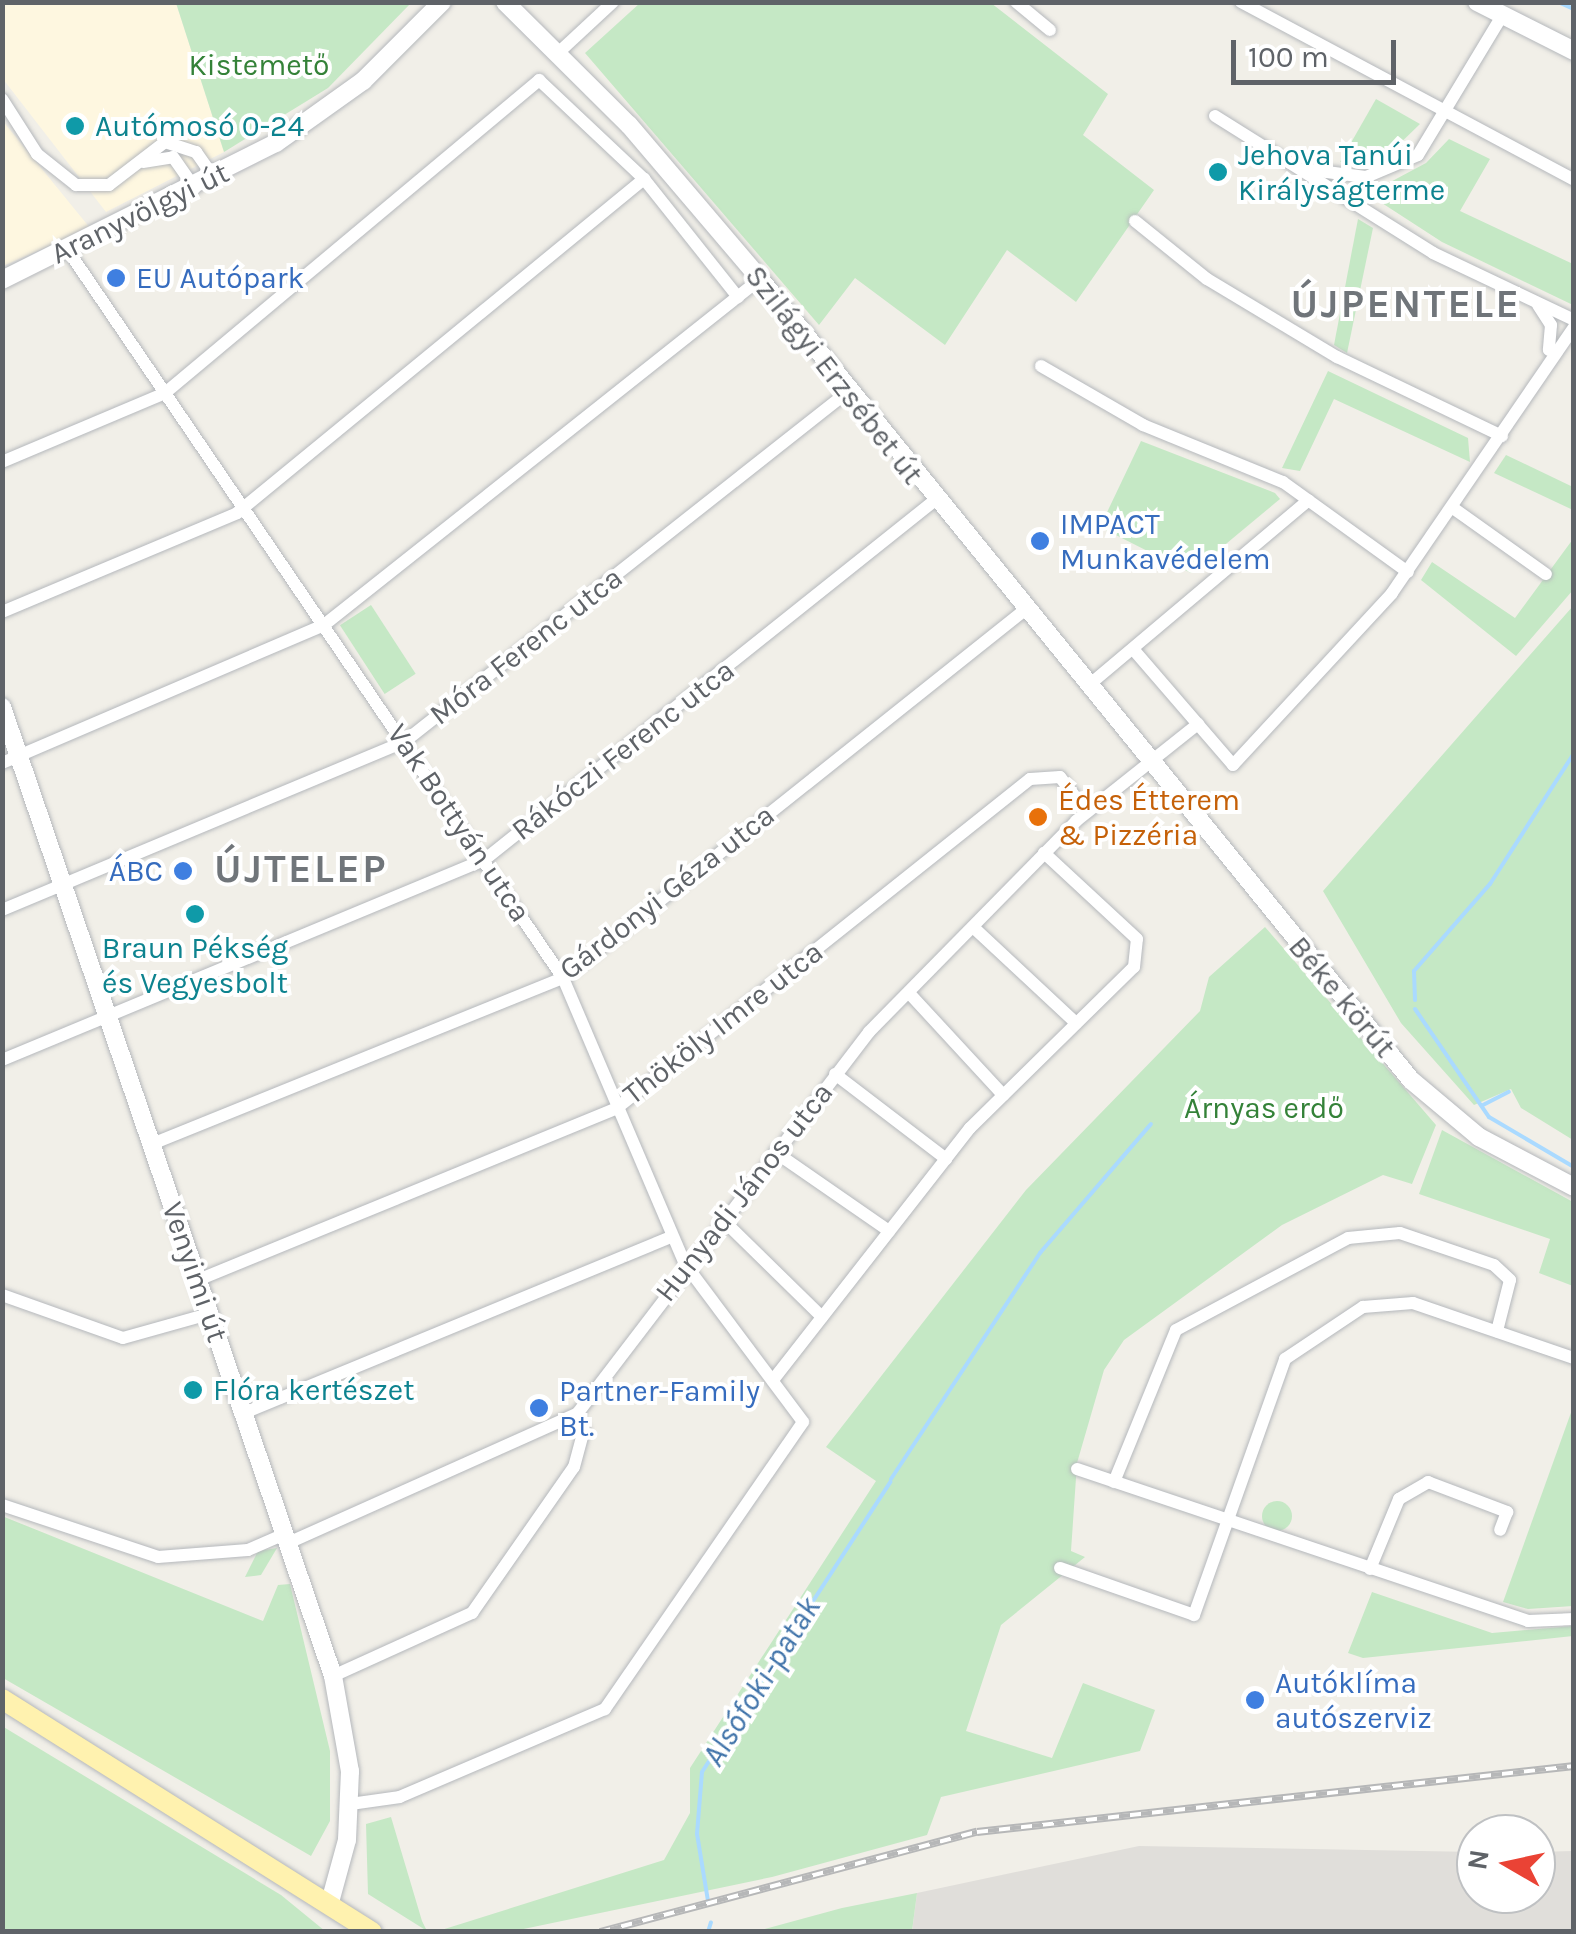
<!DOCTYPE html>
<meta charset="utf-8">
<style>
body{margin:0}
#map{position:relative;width:1576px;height:1934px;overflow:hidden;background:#f1efe8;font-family:Karla,sans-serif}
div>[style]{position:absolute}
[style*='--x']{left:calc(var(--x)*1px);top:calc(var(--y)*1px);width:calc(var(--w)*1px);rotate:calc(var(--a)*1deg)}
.commercial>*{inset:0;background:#fef7e0}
.industrial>*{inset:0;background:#e0deda}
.green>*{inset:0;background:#c5e8c5;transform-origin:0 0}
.round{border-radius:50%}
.stream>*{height:4px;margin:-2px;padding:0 2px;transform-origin:2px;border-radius:2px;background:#aadaff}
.roads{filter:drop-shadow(0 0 2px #b5b8bc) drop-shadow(0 0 2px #b5b8bc)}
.street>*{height:12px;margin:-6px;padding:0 6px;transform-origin:6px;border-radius:6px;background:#fff}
.secondary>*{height:18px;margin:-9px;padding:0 9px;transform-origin:9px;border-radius:9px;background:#fff}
.primary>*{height:20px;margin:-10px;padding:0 10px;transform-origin:10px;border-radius:10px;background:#fff2af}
.rail>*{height:8px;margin-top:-4px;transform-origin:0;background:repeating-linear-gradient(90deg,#fff 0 11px,#b6b7b8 0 22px);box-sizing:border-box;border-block:2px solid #b6b7b8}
.dots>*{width:28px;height:28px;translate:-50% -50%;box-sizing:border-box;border:5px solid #fff;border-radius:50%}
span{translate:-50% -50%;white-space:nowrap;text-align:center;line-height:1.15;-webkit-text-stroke:8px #fff;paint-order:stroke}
.park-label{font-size:30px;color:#348238}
.culture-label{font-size:30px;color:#0d838f}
.left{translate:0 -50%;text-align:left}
.street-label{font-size:30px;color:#5f6368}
.shop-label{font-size:30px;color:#366cbe}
.right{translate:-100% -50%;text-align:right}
.food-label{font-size:30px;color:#c56008}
.water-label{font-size:32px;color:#4174aa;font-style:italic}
.district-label{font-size:40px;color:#70757a;font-weight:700;letter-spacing:2.5px}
.frame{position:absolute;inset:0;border:5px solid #5f6368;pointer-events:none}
.north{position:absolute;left:1456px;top:1814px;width:100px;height:100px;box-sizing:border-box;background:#fff;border:2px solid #bfc1c3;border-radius:50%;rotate:279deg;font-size:28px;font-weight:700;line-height:40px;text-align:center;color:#5f6368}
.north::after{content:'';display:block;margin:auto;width:35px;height:45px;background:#ea4335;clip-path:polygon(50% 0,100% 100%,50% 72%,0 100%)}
.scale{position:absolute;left:1231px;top:40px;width:165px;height:45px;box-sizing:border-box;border:5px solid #5f6368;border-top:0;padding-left:12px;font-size:30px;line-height:35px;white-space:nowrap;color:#5f6368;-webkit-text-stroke:8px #fff;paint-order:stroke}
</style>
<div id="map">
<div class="commercial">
<i style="clip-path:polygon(3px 3px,176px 3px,224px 152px,106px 212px,3px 79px)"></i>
<i style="clip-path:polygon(2px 120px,90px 228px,3px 266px,2px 266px)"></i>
</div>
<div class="industrial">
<i style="clip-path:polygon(1139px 1846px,1476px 1852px,1476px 1894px,1536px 1894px,1536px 1852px,1573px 1851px,1573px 1931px,912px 1932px,917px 1893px)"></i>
</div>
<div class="green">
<i style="clip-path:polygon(176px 3px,176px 2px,411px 3px,328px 88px,224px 152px)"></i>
<i style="clip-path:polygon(640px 3px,991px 3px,1108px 94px,1083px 135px,1154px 190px,1076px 302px,1007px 250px,945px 345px,855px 278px,819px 325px,585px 53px)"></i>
<i style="clip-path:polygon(1376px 99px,1420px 124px,1388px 155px,1340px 162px)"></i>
<i style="clip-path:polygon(1449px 139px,1490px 159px,1460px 211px,1573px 264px,1573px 305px,1442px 242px,1368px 194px,1426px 163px)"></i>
<i style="clip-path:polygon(1358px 219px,1373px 228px,1347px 353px,1334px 345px)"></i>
<i style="clip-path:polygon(1328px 371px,1468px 438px,1470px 462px,1334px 399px,1300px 471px,1282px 468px)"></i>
<i style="clip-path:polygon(1141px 441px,1275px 493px,1280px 499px,1191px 573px,1100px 527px)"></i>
<i style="clip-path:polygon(1506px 455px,1573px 487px,1573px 510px,1494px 473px)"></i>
<i style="clip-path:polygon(1573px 539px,1573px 590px,1516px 656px,1421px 580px,1432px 562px,1515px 618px)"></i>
<i style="left:371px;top:605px;width:82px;height:37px;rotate:57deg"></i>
<i style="clip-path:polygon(1573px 606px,1571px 1045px,1573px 1140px,1521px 1108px,1511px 1089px,1474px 1105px,1401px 1023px,1323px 891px)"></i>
<i style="clip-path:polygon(1265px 927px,1436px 1125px,1412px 1184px,1383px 1175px,1282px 1225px,1124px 1340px,1104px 1370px,1077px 1463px,1071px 1551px,1085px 1557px,1001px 1625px,966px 1731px,1052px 1758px,1083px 1683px,1155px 1710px,1140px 1751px,941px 1797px,927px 1835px,772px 1877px,514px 1931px,435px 1932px,664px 1860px,690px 1813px,690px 1768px,876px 1481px,826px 1447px,1026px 1190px,1200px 1011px,1209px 977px)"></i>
<i style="clip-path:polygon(1442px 1130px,1573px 1202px,1573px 1286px,1539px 1273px,1550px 1239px,1419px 1194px)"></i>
<i style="clip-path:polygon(1573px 1407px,1573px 1606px,1528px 1609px,1503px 1602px)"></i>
<i class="round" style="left:1262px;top:1501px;width:30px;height:30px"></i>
<i style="clip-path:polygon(2px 1516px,263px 1621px,278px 1585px,290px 1584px,330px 1751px,330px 1821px,311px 1856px,3px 1678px)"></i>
<i style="clip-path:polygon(277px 1548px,261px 1575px,245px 1577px,258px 1551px)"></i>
<i style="clip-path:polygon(1372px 1592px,1492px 1633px,1573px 1626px,1573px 1636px,1363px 1658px,1348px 1653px)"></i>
<i style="clip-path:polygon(2px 1726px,281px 1895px,325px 1931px,3px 1931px)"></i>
<i style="clip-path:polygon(391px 1817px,422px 1921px,427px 1931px,368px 1894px,366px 1824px)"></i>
<i style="clip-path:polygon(917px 1893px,912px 1931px,757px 1931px,842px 1908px)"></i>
</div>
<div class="stream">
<i style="--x:1558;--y:2;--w:17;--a:24"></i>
<i style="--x:1415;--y:1000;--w:29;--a:-92"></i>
<i style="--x:1414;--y:971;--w:116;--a:-48.9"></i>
<i style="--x:1490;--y:884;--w:156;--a:-57.3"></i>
<i style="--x:1415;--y:1009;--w:131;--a:55.6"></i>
<i style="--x:1489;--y:1117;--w:99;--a:30.5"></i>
<i style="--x:1483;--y:1105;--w:29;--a:-27"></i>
<i style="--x:891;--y:1479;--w:271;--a:-56.6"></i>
<i style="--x:1040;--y:1253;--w:170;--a:-49.3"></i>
<i style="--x:708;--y:1901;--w:68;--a:-99.3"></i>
<i style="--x:697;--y:1834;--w:62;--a:-85.4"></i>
<i style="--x:702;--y:1772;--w:346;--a:-57"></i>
<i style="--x:708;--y:1932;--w:10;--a:-73"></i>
</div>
<div class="roads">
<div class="street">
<i style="--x:1016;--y:2;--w:44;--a:39.5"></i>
<i style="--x:1241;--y:2;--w:378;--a:28.1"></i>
<i style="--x:558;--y:53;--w:75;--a:-42.8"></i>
<i style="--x:2;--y:99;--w:65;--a:57.5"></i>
<i style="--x:37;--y:154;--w:50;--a:38.5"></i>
<i style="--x:76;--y:185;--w:33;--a:0"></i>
<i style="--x:109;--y:185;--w:71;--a:-37.5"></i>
<i style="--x:165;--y:142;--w:33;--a:18"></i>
<i style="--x:196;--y:152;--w:33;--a:55"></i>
<i style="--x:1215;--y:116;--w:257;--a:32.1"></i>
<i style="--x:1433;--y:253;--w:156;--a:25.4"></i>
<i style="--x:143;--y:162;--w:30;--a:-9"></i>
<i style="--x:173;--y:157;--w:38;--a:55"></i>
<i style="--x:1311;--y:170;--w:55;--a:7.3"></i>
<i style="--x:1366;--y:177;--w:56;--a:-22.9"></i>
<i style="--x:1418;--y:155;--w:162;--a:-58.9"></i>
<i style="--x:1135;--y:221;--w:92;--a:38.9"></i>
<i style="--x:1207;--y:279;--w:152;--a:31"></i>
<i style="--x:1337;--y:357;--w:183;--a:25.6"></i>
<i style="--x:67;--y:249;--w:882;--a:55.77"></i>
<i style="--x:563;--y:978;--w:311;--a:66.9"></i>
<i style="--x:685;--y:1264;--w:197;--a:53.2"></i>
<i style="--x:803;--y:1422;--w:349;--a:124.6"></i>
<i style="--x:605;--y:1709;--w:223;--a:156.8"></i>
<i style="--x:400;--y:1797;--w:50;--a:172"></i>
<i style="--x:1538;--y:305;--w:24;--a:57"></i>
<i style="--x:1551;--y:325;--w:25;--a:95"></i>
<i style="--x:1041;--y:366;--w:118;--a:30"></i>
<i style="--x:1143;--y:425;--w:151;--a:22.2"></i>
<i style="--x:1283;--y:482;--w:154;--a:35.8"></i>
<i style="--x:2;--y:462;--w:177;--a:-22.9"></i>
<i style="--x:165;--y:393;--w:488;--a:-39.9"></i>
<i style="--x:539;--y:80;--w:144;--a:43.3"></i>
<i style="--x:644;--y:179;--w:151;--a:51.5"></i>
<i style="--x:1453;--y:508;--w:114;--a:35.4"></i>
<i style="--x:2;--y:612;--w:255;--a:-22.8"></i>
<i style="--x:237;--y:513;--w:527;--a:-39.37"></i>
<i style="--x:1133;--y:649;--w:153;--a:49.2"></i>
<i style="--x:1233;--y:765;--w:234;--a:-47.2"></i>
<i style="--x:1392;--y:593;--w:322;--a:-55.6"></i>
<i style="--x:1089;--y:685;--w:287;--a:-40.1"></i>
<i style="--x:2;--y:763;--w:350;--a:-23.2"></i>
<i style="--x:324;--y:625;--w:557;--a:-38.43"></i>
<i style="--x:2;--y:910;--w:436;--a:-22.7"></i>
<i style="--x:404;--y:742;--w:562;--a:-38.28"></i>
<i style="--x:973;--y:927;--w:141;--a:43"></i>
<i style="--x:909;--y:993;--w:139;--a:47.3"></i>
<i style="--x:2;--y:1060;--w:522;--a:-22.54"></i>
<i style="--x:484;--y:860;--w:576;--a:-38.58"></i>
<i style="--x:835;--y:1074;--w:140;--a:37.4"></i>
<i style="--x:152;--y:1144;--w:443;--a:-22"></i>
<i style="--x:563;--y:978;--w:592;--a:-38.55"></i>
<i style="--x:775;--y:1152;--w:139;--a:34.7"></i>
<i style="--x:722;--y:1219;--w:140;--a:44.4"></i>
<i style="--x:198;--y:1280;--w:453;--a:-22.3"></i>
<i style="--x:617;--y:1108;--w:528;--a:-38.54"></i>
<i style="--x:1030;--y:779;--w:30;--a:-4"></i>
<i style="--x:1060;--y:777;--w:44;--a:52.4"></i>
<i style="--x:2;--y:1295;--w:128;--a:19.6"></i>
<i style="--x:123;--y:1338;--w:89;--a:-15.6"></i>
<i style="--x:773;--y:1380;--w:320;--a:-52"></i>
<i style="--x:970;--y:1128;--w:230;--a:-44.5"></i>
<i style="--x:1134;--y:967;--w:28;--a:-84"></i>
<i style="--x:1137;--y:939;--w:127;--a:-137.2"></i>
<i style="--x:244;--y:1413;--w:463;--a:-22.4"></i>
<i style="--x:1077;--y:1469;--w:476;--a:18.6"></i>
<i style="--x:1528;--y:1621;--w:46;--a:-2.5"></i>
<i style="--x:1114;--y:1482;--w:164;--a:-67.8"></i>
<i style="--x:1176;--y:1330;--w:195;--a:-28.1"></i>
<i style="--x:1348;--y:1238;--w:52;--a:-5.5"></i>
<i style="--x:1400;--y:1233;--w:99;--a:18.8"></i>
<i style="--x:1494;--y:1265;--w:22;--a:43"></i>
<i style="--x:1510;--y:1280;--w:53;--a:104.3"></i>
<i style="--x:2;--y:1505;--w:164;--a:18.4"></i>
<i style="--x:158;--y:1557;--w:90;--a:-4.4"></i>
<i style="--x:248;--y:1550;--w:40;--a:-23.4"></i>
<i style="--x:288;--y:1543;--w:316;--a:-24.1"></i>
<i style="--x:577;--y:1414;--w:481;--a:-52.6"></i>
<i style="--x:869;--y:1032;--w:296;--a:-45.5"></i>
<i style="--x:1076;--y:821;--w:156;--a:-38.5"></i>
<i style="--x:1060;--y:1568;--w:142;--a:19.3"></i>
<i style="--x:1194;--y:1615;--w:272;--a:-70.4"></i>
<i style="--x:1285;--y:1359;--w:94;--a:-33.7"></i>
<i style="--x:1363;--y:1307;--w:50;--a:-4.6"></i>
<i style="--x:1413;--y:1303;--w:170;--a:18.9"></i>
<i style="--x:1370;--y:1569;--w:76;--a:-67.5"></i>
<i style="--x:1399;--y:1499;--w:34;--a:-30"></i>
<i style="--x:1428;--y:1482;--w:85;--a:20.8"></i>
<i style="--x:1507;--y:1512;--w:19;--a:111"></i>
<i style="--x:333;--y:1676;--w:153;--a:-24.4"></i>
<i style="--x:472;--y:1613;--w:178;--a:-55.1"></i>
<i style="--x:574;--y:1467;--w:38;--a:-75"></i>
<i style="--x:584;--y:1430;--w:17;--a:-114"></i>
</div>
<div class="secondary">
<i style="--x:505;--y:2;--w:175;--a:44.8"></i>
<i style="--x:629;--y:125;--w:202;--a:49.6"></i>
<i style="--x:760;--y:279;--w:1032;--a:50.9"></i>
<i style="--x:1411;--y:1080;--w:89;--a:40"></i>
<i style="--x:1479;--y:1137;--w:107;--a:27.8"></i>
<i style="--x:1477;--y:2;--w:109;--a:26.8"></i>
<i style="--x:2;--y:280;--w:306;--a:-26.6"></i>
<i style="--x:276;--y:143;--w:107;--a:-35.5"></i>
<i style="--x:363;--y:81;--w:112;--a:-45"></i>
<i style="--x:2;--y:707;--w:1024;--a:71.14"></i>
<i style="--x:333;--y:1676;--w:97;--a:79.9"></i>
<i style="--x:350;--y:1771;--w:69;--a:92.5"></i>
<i style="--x:347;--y:1840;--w:64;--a:105.3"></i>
</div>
<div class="primary">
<i style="--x:2;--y:1699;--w:437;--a:32.2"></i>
</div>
</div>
<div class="rail">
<i style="--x:600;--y:1932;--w:390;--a:-14.9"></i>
<i style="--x:977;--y:1832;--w:601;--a:-6.31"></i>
</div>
<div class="dots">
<i style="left:75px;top:126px;background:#0f9aa8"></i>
<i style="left:1218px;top:172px;background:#0f9aa8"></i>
<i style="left:116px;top:278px;background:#3f7fe0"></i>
<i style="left:1040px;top:541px;background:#3f7fe0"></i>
<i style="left:1038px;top:817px;background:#e8710a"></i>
<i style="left:183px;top:871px;background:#3f7fe0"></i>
<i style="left:195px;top:914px;background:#0f9aa8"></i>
<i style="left:193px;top:1390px;background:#0f9aa8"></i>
<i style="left:539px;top:1408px;background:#3f7fe0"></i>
<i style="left:1255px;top:1700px;background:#3f7fe0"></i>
</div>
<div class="park-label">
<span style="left:259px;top:65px">Kistemető</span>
<span style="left:1264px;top:1108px">Árnyas erdő</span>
</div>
<div class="culture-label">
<span class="left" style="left:95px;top:126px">Autómosó 0-24</span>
<span class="left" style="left:1238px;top:172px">Jehova Tanúi<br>Királyságterme</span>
<span style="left:195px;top:965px">Braun Pékség<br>és Vegyesbolt</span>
<span class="left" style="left:213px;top:1390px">Flóra kertészet</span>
</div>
<div class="street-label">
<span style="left:140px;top:213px;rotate:-26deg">Aranyvölgyi út</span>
<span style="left:834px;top:375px;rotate:52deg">Szilágyi Erzsébet út</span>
<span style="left:526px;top:646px;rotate:-38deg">Móra Ferenc utca</span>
<span style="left:623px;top:750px;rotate:-38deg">Rákóczi Ferenc utca</span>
<span style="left:459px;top:823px;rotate:56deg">Vak Bottyán utca</span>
<span style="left:667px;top:892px;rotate:-38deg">Gárdonyi Géza utca</span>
<span style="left:1342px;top:997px;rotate:50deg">Béke körút</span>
<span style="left:723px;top:1023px;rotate:-38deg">Thököly Imre utca</span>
<span style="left:744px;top:1192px;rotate:-52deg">Hunyadi János utca</span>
<span style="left:195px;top:1272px;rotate:71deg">Venyimi út</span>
</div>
<div class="shop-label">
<span class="left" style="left:136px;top:278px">EU Autópark</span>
<span class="left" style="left:1060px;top:541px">IMPACT<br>Munkavédelem</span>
<span class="right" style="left:163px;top:871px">ÁBC</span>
<span class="left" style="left:559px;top:1408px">Partner-Family<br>Bt.</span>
<span class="left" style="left:1275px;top:1700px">Autóklíma<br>autószerviz</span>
</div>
<div class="food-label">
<span class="left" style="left:1058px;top:817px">Édes Étterem<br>&amp; Pizzéria</span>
</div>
<div class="water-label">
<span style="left:762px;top:1682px;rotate:-58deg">Alsófoki-patak</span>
</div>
<div class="district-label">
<span style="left:1406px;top:304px">ÚJPENTELE</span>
<span style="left:301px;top:869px">ÚJTELEP</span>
</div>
<div class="frame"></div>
<div class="north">N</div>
<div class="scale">100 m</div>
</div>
